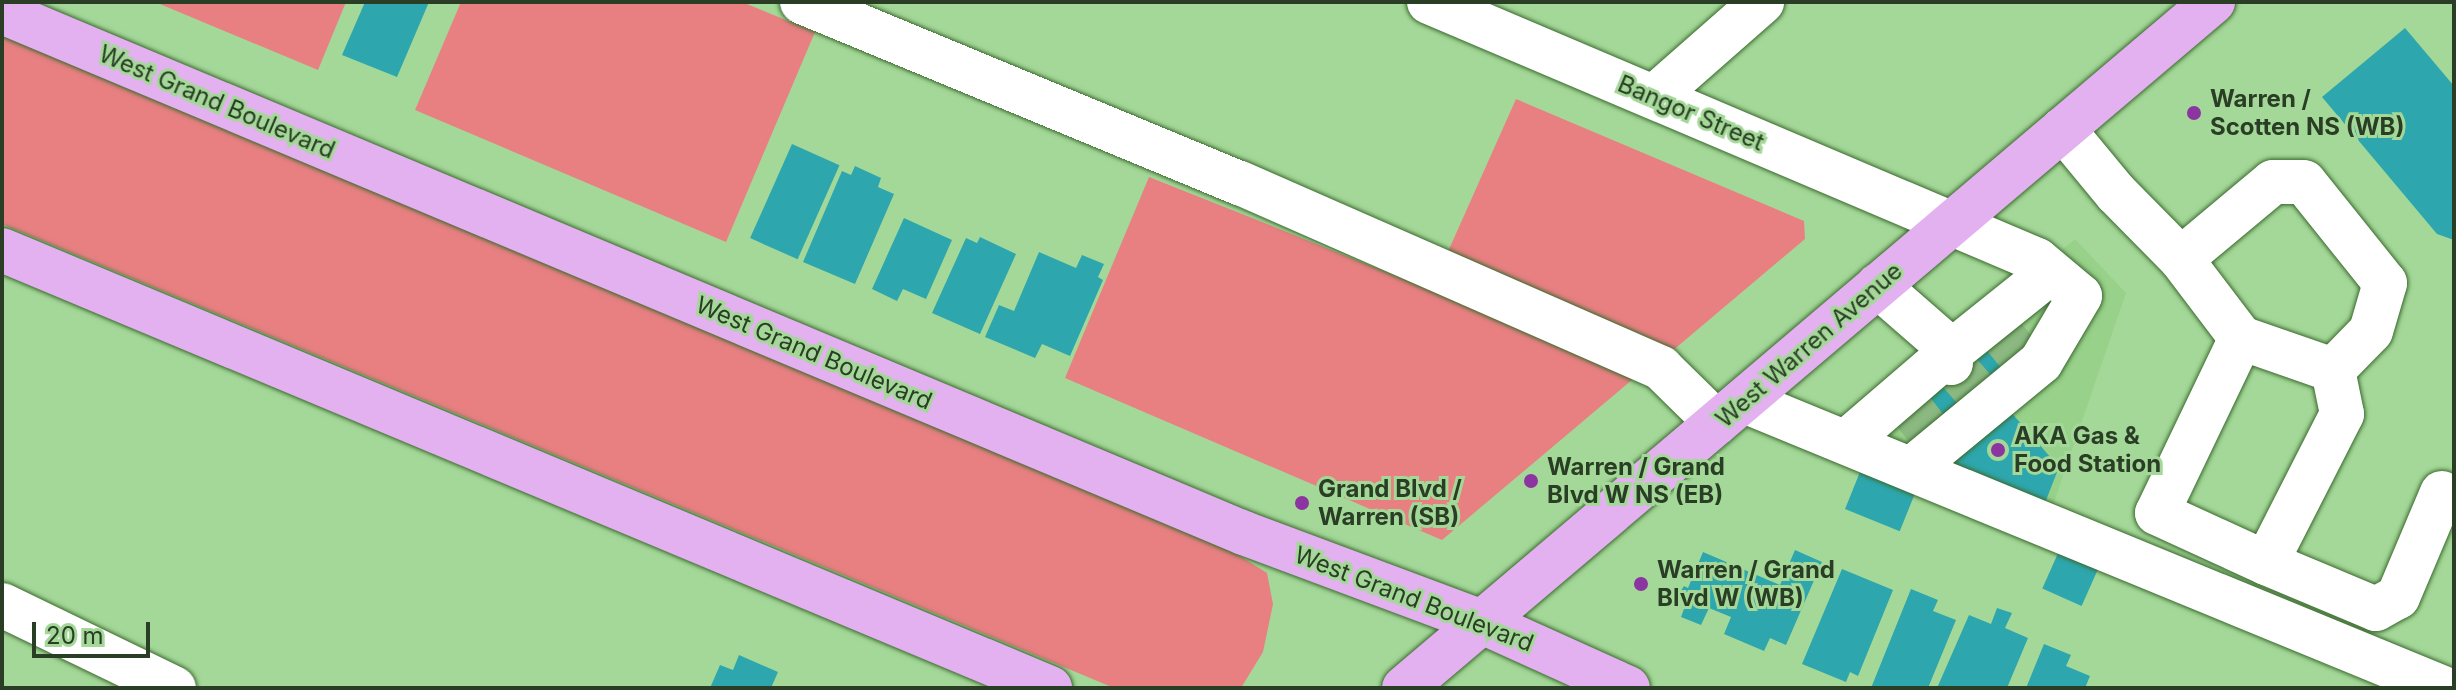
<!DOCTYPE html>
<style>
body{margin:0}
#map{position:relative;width:2456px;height:690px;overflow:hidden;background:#a4d898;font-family:Inter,sans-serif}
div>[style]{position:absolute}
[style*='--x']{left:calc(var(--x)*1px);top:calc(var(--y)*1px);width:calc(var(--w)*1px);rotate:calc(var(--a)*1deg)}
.built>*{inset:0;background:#98d18a}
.green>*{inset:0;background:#e88082}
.building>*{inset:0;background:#2da7ad;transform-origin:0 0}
.minor-tunnel>*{height:44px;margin-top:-22px;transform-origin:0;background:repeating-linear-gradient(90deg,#8bb981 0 44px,transparent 0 66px)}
.roads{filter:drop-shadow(0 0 2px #3b6a2f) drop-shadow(0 0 2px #3b6a2f)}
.minor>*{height:44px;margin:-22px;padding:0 22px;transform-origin:22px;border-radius:22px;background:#fff}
.major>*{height:44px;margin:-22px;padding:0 22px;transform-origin:22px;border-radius:22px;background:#e3b1ef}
.dots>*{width:22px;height:22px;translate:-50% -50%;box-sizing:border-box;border:4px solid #a4d898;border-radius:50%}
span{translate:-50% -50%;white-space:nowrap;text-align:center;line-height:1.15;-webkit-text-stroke:6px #a4d898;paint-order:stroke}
.poi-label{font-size:24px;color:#293e24;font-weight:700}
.left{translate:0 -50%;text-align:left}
.street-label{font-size:24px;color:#293e24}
.frame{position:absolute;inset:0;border:4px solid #293e24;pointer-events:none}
.scale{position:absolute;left:32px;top:622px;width:118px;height:36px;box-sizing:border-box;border:4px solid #293e24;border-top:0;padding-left:10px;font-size:24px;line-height:28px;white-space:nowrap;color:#293e24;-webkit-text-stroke:6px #a4d898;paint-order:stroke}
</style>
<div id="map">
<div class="built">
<i style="clip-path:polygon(2075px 239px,2126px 293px,2050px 514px,1849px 430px)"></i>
</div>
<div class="green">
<i style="clip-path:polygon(155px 2px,346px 2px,318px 70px)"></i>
<i style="clip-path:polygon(461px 2px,742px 2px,815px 32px,726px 242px,415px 110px)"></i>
<i style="clip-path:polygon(2px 29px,1224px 546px,1267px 573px,1273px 604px,1263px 652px,1241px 688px,1114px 688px,2px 224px)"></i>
<i style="clip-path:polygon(1516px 99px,1804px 221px,1805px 239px,1671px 352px,1446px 256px)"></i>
<i style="clip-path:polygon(1149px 177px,1237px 212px,1639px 374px,1442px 540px,1065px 378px)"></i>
</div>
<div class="building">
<i style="clip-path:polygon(365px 2px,429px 2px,397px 77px,342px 55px)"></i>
<i style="clip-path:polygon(2405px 28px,2454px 86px,2454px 240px,2437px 234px,2322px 97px)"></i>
<i style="left:792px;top:144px;width:52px;height:103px;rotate:24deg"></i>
<i style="clip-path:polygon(855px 166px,881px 178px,878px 187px,894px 194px,855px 284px,803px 262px,842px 171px,851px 175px)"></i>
<i style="clip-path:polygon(904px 218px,952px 240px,926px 299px,903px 289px,897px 301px,872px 289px)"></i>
<i style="clip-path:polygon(980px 237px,1016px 254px,980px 334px,932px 313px,966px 238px,977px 243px)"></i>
<i style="clip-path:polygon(1039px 252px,1076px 268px,1082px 255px,1104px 264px,1098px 277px,1103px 280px,1070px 356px,1042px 344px,1035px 358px,985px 337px,999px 305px,1014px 311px)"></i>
<i style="left:1998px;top:323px;width:45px;height:131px;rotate:50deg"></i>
<i style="clip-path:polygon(2002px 402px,2059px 467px,2045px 503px,1933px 462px)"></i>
<i style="left:1860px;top:472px;width:59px;height:40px;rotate:22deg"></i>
<i style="clip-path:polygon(1795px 550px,1822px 562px,1786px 645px,1770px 638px,1764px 651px,1724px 634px,1731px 617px,1709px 608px,1701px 625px,1681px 617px,1685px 606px,1678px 595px,1684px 586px,1688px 588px,1703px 552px,1780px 585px)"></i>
<i style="left:2059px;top:551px;width:43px;height:41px;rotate:24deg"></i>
<i style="clip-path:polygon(1842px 569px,1893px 590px,1858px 676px,1850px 672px,1846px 682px,1802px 664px)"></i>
<i style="clip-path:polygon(1911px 589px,1938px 600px,1933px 611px,1956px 620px,1928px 688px,1871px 688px)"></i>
<i style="clip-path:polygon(1997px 608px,2012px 613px,2005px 628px,2028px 638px,2007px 688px,1937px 688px,1969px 615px,1991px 624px)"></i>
<i style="clip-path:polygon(2044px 644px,2071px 655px,2066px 666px,2090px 676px,2085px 688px,2026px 688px)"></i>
<i style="clip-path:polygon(739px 655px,778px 672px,771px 688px,710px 688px,720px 665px,733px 670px)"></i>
</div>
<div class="minor-tunnel">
<i style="--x:1995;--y:326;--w:45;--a:50.4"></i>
<i style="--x:1951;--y:363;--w:45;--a:48.6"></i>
<i style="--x:1905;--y:401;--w:46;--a:52.1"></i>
</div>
<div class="roads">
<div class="minor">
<i style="--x:802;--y:2;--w:474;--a:22.5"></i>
<i style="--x:1240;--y:183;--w:460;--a:23.7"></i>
<i style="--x:1661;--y:368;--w:78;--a:44.5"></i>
<i style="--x:1429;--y:2;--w:660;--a:22.99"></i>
<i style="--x:2037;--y:260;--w:56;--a:39.9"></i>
<i style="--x:2080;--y:296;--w:77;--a:120.6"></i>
<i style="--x:2041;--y:362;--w:168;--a:140.5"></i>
<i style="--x:1654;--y:97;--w:144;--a:-41.3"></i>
<i style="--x:2063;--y:129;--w:83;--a:50.4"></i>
<i style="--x:2116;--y:193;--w:93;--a:45.4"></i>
<i style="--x:2181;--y:259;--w:99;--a:52.8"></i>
<i style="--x:2241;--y:338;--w:97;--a:19.2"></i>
<i style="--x:2333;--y:370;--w:54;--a:-45.7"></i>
<i style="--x:2371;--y:331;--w:50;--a:-73.7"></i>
<i style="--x:2385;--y:283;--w:129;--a:-128.7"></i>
<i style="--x:2304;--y:182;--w:31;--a:180"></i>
<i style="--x:2273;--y:182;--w:120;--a:140.1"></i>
<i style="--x:2241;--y:338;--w:194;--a:115.6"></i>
<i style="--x:2157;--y:513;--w:120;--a:24.6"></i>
<i style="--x:1951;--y:363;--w:9;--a:-126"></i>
<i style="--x:1946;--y:356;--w:134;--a:-38.7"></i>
<i style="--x:2333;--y:370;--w:45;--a:78.4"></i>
<i style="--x:2342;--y:414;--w:167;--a:117"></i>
<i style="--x:2266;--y:563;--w:119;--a:22.7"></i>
<i style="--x:2376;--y:609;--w:25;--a:-29"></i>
<i style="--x:2398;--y:597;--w:113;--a:-67.1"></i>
<i style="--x:1744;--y:401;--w:756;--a:22.32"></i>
<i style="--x:1846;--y:442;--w:132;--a:-40.7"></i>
<i style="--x:1946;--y:356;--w:16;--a:-108"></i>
<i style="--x:1941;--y:341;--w:84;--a:-138.9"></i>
<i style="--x:2;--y:605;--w:191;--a:25.8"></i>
</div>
<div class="major">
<i style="--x:2;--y:12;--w:1347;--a:22.76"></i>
<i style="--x:1244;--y:533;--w:254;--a:20.5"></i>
<i style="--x:1482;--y:622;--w:160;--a:24.3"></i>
<i style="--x:2;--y:250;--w:1136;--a:22.68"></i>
<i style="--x:1404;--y:688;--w:1061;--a:-40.3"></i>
</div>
</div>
<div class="dots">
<i style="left:2194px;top:113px;background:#8c34a0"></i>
<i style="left:1998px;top:450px;background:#8c34a0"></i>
<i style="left:1531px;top:481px;background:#8c34a0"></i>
<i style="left:1302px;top:503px;background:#8c34a0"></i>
<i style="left:1641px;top:584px;background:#8c34a0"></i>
</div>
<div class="poi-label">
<span class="left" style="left:2210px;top:113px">Warren /<br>Scotten NS (WB)</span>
<span class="left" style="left:2014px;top:450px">AKA Gas &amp;<br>Food Station</span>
<span class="left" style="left:1547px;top:481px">Warren / Grand<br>Blvd W NS (EB)</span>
<span class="left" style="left:1318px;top:503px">Grand Blvd /<br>Warren (SB)</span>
<span class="left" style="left:1657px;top:584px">Warren / Grand<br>Blvd W (WB)</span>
</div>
<div class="street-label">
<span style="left:217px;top:102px;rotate:23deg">West Grand Boulevard</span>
<span style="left:1691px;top:113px;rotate:23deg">Bangor Street</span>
<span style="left:1809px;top:345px;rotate:-41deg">West Warren Avenue</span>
<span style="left:814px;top:353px;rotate:23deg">West Grand Boulevard</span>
<span style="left:1414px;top:599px;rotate:21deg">West Grand Boulevard</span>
</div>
<div class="frame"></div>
<div class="scale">20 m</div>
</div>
